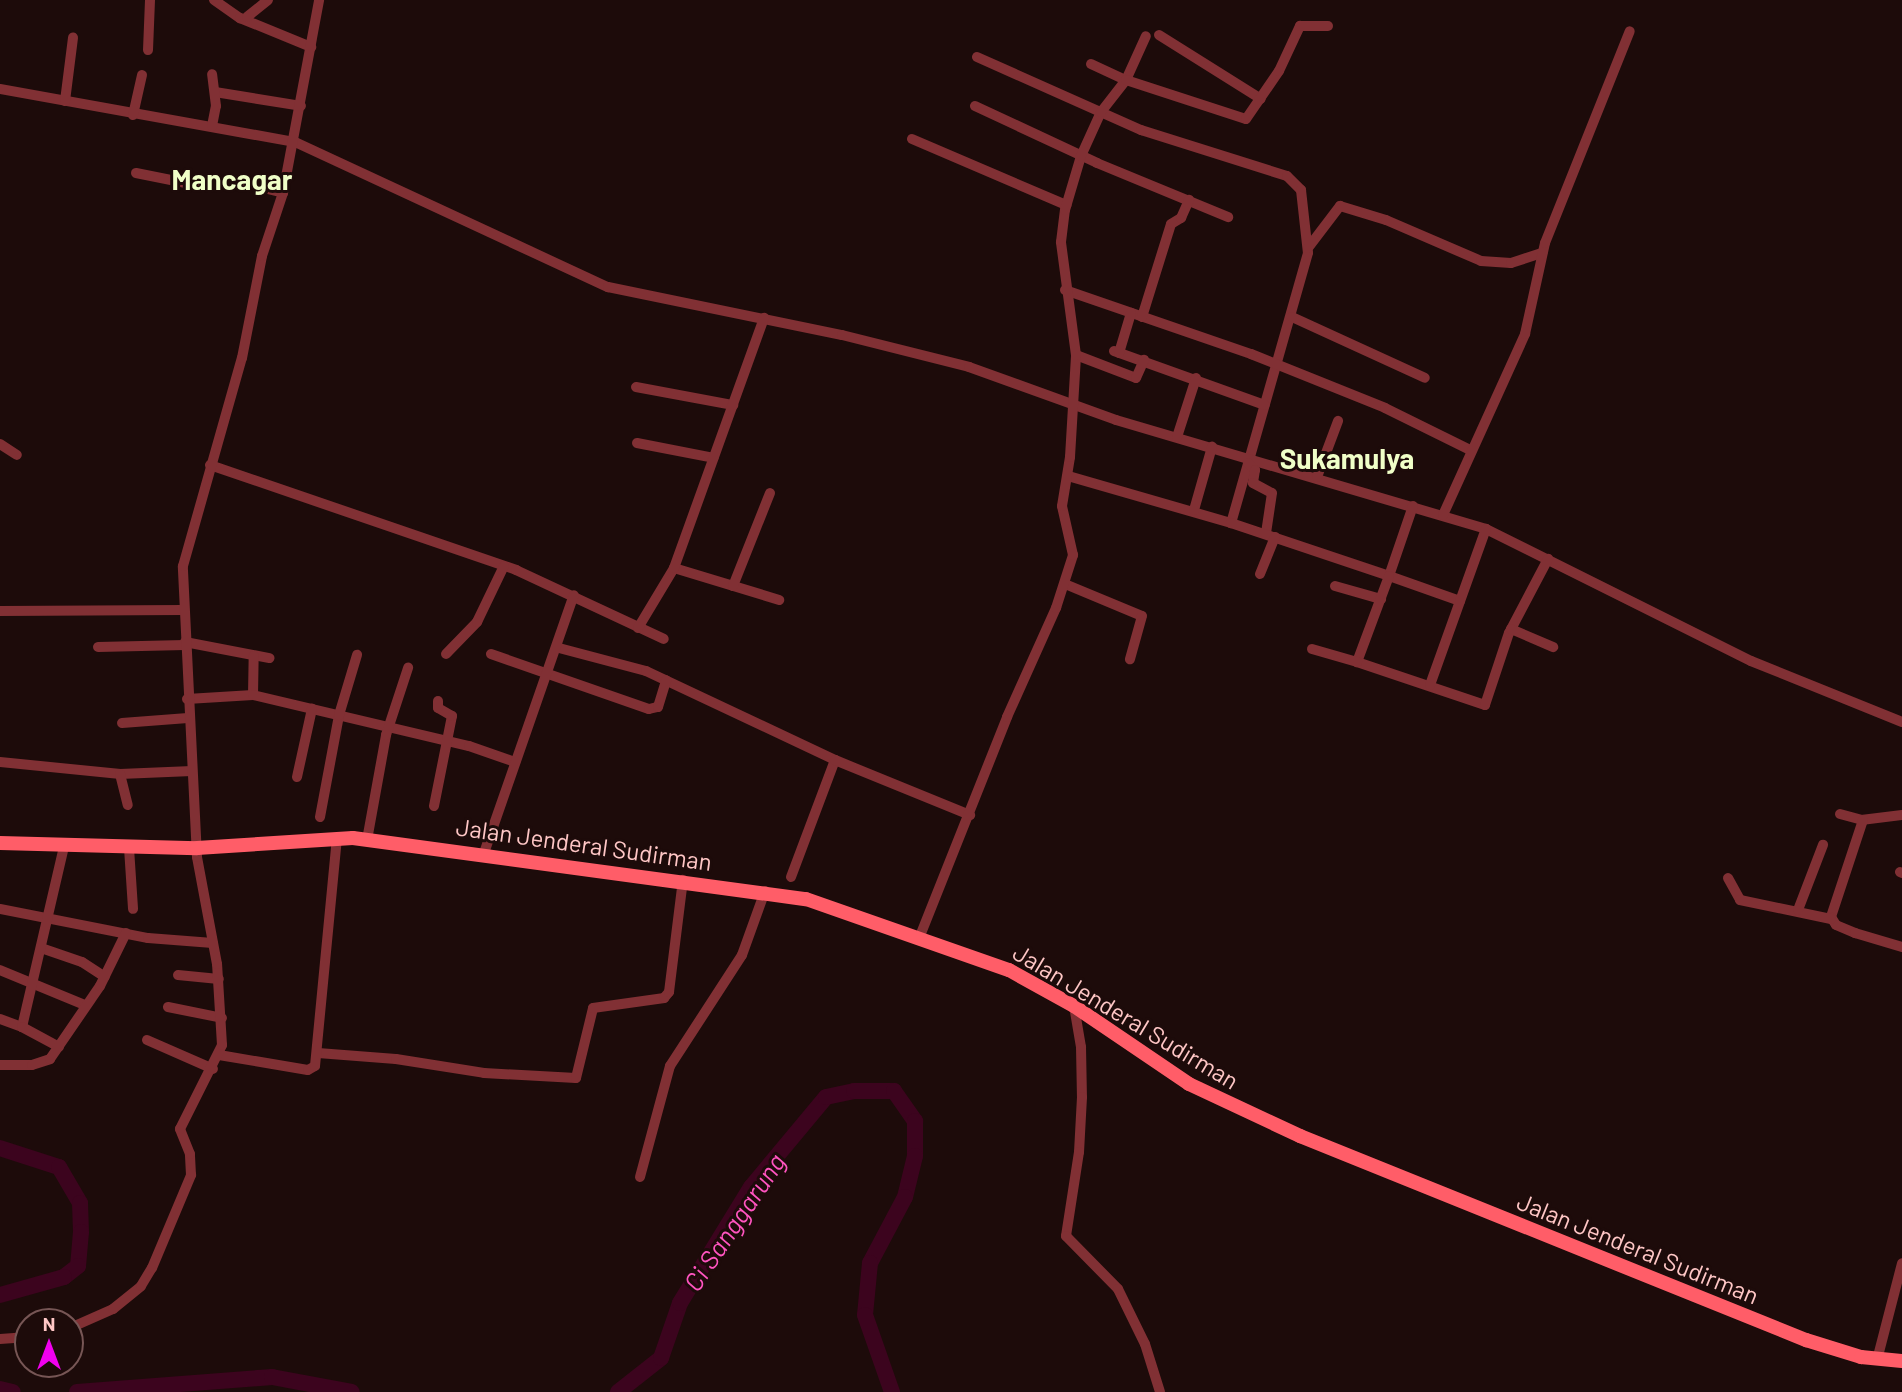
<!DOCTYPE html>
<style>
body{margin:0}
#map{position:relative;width:1902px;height:1392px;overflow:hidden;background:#1d0b0a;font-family:Barlow,sans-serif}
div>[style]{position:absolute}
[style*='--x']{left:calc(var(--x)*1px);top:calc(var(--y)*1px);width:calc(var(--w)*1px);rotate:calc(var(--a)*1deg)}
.river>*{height:16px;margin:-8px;padding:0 8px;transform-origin:8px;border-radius:8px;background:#3c041e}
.minor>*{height:10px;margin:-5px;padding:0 5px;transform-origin:5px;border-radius:5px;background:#813034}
.secondary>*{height:14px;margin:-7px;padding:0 7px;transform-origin:7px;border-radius:7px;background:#ff5d68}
span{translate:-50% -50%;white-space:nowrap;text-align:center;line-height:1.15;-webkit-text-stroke:6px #1d0b0a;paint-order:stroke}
.street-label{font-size:24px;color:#ffc7c6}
.water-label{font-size:26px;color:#ff54c0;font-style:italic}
.quarter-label{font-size:28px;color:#f0ffc8;font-weight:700}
.north{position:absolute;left:14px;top:1308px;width:70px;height:70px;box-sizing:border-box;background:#1d0b0a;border:2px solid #775655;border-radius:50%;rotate:0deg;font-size:19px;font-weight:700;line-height:28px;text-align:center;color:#ffc7c6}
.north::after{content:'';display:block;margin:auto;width:24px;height:32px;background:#f100ef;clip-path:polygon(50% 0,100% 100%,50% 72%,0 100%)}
</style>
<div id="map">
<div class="river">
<i style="--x:0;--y:1148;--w:62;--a:17.9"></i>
<i style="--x:59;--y:1167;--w:42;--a:59.7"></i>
<i style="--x:80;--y:1203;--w:29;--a:88"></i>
<i style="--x:81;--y:1232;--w:34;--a:95"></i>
<i style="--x:78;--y:1266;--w:18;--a:142"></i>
<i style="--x:64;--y:1277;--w:66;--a:164.3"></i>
<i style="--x:0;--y:1389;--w:13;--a:13"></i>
<i style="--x:77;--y:1392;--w:196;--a:-4.4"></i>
<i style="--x:272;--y:1377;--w:81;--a:10.6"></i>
<i style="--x:618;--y:1392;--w:55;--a:-38.3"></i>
<i style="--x:661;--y:1358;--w:58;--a:-70.9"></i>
<i style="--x:680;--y:1303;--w:136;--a:-58.5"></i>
<i style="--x:751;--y:1187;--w:117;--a:-50.2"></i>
<i style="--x:826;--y:1097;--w:29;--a:-12"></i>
<i style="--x:854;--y:1091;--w:40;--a:0"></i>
<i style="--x:894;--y:1091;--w:37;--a:55"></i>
<i style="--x:915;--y:1121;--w:35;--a:90"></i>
<i style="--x:915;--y:1156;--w:42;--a:103.7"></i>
<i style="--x:905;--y:1197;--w:75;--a:117.9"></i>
<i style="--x:870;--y:1263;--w:52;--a:95.5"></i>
<i style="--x:865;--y:1315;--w:82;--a:70.7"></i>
</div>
<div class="minor">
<i style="--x:214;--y:0;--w:32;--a:35"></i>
<i style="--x:240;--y:18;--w:77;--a:22.2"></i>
<i style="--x:247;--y:17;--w:27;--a:-39"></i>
<i style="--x:1159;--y:35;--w:120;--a:32.1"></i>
<i style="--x:148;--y:50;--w:50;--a:-87.7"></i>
<i style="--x:977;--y:57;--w:180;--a:24"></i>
<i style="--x:1141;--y:130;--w:153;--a:17.5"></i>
<i style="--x:1287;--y:176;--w:20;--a:45"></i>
<i style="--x:1301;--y:190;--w:63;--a:83.7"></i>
<i style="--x:1308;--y:253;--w:281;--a:105.9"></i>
<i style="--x:1231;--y:523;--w:170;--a:-163.9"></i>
<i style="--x:1091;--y:64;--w:38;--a:25"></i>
<i style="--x:1126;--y:80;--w:48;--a:-65.6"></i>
<i style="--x:0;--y:89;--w:300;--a:10.2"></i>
<i style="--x:295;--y:142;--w:345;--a:24.9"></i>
<i style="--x:608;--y:287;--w:239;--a:11.6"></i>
<i style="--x:842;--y:335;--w:131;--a:14.1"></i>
<i style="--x:969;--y:367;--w:156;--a:19.8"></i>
<i style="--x:1116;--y:420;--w:386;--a:16.4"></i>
<i style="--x:1486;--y:529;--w:296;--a:26.5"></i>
<i style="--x:1751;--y:661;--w:163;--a:22"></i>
<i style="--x:215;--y:92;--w:87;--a:9.2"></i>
<i style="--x:65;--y:101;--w:64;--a:-82.8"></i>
<i style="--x:975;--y:106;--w:135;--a:25"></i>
<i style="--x:1097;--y:163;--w:142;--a:22.4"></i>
<i style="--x:133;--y:115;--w:41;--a:-77.3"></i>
<i style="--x:212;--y:126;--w:20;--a:-79"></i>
<i style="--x:216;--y:106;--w:32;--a:-97"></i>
<i style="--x:912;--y:139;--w:168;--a:23.2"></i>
<i style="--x:136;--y:173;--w:56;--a:11.3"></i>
<i style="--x:191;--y:184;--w:57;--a:0"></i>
<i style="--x:248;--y:184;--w:36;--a:14"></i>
<i style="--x:1308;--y:248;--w:53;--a:-52.7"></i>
<i style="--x:1340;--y:206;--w:48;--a:16.9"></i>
<i style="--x:1386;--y:220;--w:103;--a:23.3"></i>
<i style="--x:1481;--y:261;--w:30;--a:4"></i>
<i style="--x:1511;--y:263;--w:33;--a:-18"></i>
<i style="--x:1065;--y:290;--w:197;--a:19"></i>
<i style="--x:1251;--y:354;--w:144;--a:21.9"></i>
<i style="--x:1385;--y:408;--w:95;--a:26.3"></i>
<i style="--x:1142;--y:317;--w:97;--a:-72.7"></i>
<i style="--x:1171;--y:224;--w:12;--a:-31"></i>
<i style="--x:1181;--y:218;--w:20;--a:-66"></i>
<i style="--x:1292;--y:317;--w:146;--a:24.6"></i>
<i style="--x:1114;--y:351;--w:160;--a:19.7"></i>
<i style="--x:1119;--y:353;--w:42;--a:-73.3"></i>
<i style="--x:1076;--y:355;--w:64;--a:21"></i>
<i style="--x:1136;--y:378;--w:20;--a:-66"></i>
<i style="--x:636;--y:387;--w:99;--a:10.5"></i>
<i style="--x:1177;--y:437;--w:62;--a:-72.1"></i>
<i style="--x:637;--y:443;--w:78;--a:11"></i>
<i style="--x:0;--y:444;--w:20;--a:33"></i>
<i style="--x:1248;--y:463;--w:10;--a:45"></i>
<i style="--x:1255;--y:470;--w:13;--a:99"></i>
<i style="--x:1253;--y:483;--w:21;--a:28"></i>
<i style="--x:1272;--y:493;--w:40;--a:98.5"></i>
<i style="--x:210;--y:465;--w:324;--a:18.9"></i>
<i style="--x:516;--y:570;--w:163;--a:25"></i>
<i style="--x:1317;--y:477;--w:60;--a:-69.4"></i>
<i style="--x:1194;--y:510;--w:66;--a:-74.1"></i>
<i style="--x:1443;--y:515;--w:199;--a:-65.6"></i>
<i style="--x:1525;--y:334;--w:93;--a:-77.6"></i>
<i style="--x:1545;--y:243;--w:228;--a:-68.2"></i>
<i style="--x:1231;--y:523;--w:167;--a:18.5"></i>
<i style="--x:1389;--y:576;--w:74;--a:-71.1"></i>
<i style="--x:674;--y:568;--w:110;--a:16.9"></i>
<i style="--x:1260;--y:574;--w:40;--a:-68"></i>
<i style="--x:1065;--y:584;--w:83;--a:22.6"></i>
<i style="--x:1142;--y:616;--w:45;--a:105.6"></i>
<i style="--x:733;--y:586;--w:100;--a:-68.3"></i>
<i style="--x:1335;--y:586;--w:48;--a:15.8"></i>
<i style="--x:1460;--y:601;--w:75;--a:-160.6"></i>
<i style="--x:1389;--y:576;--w:92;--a:110.4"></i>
<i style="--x:1357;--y:662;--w:135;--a:18.6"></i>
<i style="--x:1485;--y:705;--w:76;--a:-71.6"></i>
<i style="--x:1509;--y:633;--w:84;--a:-62.2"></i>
<i style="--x:0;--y:611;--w:184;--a:-0.3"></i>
<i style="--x:638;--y:628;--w:70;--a:-59"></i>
<i style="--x:674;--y:568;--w:266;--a:-70.2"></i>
<i style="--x:1511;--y:629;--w:46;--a:23.2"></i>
<i style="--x:185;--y:642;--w:86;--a:10.8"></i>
<i style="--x:98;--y:647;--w:87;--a:-1.3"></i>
<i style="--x:559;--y:648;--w:90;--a:14.8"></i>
<i style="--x:646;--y:671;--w:209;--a:25.2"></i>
<i style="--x:1312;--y:649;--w:47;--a:16.1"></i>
<i style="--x:446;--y:654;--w:45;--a:-45.9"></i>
<i style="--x:477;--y:622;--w:62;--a:-64.3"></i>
<i style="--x:491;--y:654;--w:167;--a:19.2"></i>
<i style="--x:649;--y:709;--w:9;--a:-13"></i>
<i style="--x:658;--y:707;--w:28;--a:-73"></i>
<i style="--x:1430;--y:685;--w:166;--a:-70.3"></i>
<i style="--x:253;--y:695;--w:39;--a:-89"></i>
<i style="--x:187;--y:699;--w:66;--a:-3.5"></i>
<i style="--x:253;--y:695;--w:222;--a:13.3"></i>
<i style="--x:469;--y:746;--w:49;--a:19.2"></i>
<i style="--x:122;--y:723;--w:66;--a:-4.3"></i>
<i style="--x:0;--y:762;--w:121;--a:5.7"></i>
<i style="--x:120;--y:774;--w:72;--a:-2.4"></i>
<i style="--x:120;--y:774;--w:32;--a:76"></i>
<i style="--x:297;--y:777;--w:70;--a:-77.6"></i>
<i style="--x:434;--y:806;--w:92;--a:-78.7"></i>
<i style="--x:452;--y:716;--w:16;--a:-150"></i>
<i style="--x:438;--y:708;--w:7;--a:-90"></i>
<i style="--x:1840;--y:814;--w:24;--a:15"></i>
<i style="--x:1902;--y:815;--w:39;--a:173"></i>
<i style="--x:1863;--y:820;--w:102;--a:108.3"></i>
<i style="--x:1831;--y:917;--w:9;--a:58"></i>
<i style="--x:1836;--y:925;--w:21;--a:23"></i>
<i style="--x:1855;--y:933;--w:49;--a:16.6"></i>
<i style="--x:320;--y:817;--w:104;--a:-79.4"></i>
<i style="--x:339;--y:715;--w:63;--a:-73.3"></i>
<i style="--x:367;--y:840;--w:107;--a:-79.7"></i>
<i style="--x:386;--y:735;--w:71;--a:-71.8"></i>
<i style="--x:129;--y:848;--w:61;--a:86.2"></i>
<i style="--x:484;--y:853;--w:273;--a:-70.8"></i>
<i style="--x:1900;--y:872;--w:2;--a:27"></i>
<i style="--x:791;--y:877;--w:125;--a:-69.4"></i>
<i style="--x:835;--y:760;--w:146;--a:22.2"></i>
<i style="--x:1728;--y:878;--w:25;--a:61"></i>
<i style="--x:1740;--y:900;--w:93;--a:11.8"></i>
<i style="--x:0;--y:909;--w:151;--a:11.1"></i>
<i style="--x:148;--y:938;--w:65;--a:4.4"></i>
<i style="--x:1798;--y:910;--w:70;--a:-69"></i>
<i style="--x:920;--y:936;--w:236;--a:-68.3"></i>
<i style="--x:1007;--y:717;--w:120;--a:-65.8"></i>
<i style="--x:1056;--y:608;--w:56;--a:-72.2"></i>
<i style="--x:1073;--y:555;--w:50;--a:-102.7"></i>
<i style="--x:1062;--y:506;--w:50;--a:-80.7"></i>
<i style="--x:1070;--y:457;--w:102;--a:-86.6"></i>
<i style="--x:1076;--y:355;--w:114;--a:-97.6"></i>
<i style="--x:1061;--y:242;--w:32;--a:-83"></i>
<i style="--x:1065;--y:210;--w:56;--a:-73.5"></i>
<i style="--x:1081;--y:156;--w:48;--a:-65.6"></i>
<i style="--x:1101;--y:112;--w:41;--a:-52"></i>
<i style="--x:1126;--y:80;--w:126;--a:18"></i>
<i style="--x:1246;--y:119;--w:58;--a:-55.5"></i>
<i style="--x:1279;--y:71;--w:50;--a:-65"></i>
<i style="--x:1300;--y:26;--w:28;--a:0"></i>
<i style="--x:44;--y:949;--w:40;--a:18.9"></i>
<i style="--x:82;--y:962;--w:27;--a:33"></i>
<i style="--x:0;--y:970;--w:92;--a:22.4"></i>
<i style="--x:178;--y:975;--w:41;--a:5.6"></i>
<i style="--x:1074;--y:1006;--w:42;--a:80.3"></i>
<i style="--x:1081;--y:1047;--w:50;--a:88.9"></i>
<i style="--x:1082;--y:1097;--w:55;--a:93.1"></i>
<i style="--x:1079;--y:1152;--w:85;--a:98.8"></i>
<i style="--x:1066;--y:1236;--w:74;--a:45.5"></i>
<i style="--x:1118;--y:1289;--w:61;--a:63.9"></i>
<i style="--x:1145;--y:1344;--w:50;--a:72.6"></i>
<i style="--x:168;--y:1007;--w:55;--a:11.5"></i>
<i style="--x:0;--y:1019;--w:23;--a:20"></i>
<i style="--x:22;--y:1027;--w:185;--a:-76.9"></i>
<i style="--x:22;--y:1027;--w:42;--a:28.4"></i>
<i style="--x:147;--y:1040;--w:72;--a:23.7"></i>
<i style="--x:318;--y:1053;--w:78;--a:4.4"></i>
<i style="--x:396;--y:1059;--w:89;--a:9"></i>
<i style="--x:484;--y:1073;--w:92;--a:3.1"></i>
<i style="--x:576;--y:1078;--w:72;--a:-76.3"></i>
<i style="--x:593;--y:1008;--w:72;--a:-8"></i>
<i style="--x:664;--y:998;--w:8;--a:-50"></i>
<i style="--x:669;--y:992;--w:113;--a:-82.9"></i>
<i style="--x:219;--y:1055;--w:90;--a:9.6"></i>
<i style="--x:308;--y:1070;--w:8;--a:-30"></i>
<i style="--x:315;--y:1066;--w:229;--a:-84.5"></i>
<i style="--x:0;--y:1065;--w:32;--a:0"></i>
<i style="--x:32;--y:1065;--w:19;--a:-18"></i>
<i style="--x:50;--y:1059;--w:88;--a:-55.6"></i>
<i style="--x:100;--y:986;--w:59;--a:-63.9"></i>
<i style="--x:640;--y:1177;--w:115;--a:-74.9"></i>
<i style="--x:670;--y:1066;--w:132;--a:-57"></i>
<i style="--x:742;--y:955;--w:68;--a:-70.2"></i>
<i style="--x:70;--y:1328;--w:47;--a:-23.8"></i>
<i style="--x:113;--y:1309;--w:36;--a:-39"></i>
<i style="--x:141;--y:1286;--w:21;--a:-59"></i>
<i style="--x:152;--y:1268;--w:101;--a:-67.2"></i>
<i style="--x:191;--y:1175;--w:21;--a:-93"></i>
<i style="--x:190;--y:1154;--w:27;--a:-112"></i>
<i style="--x:180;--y:1129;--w:94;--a:-63.4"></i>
<i style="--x:222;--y:1045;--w:81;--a:-93.5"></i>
<i style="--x:217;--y:964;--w:109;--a:-100.6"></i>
<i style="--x:197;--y:857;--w:291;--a:-92.8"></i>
<i style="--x:183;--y:566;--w:216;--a:-74.2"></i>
<i style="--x:242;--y:358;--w:104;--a:-78.9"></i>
<i style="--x:262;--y:256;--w:66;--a:-71.6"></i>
<i style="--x:283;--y:193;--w:196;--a:-79.4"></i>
<i style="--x:0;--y:1339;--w:28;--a:-4"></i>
<i style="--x:1877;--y:1360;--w:100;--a:-75.5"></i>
</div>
<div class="secondary">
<i style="--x:0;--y:843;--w:197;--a:1.5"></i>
<i style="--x:197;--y:848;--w:156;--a:-3.7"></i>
<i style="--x:353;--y:838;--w:457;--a:7.7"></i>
<i style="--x:806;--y:899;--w:215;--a:19.3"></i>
<i style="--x:1009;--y:970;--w:74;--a:29"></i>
<i style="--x:1074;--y:1006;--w:139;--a:34.1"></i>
<i style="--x:1189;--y:1084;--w:123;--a:25.1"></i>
<i style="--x:1300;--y:1136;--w:546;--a:21.96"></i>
<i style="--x:1806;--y:1340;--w:58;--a:17.2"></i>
<i style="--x:1861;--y:1357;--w:41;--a:5.6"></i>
</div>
<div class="street-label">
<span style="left:584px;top:844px;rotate:8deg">Jalan Jenderal Sudirman</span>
<span style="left:1126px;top:1016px;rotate:31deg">Jalan Jenderal Sudirman</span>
<span style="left:1638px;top:1248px;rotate:22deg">Jalan Jenderal Sudirman</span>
</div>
<div class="water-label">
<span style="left:734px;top:1222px;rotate:-56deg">Ci Sanggarung</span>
</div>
<div class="quarter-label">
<span style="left:232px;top:179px">Mancagar</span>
<span style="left:1347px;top:458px">Sukamulya</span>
</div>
<div class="north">N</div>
</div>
